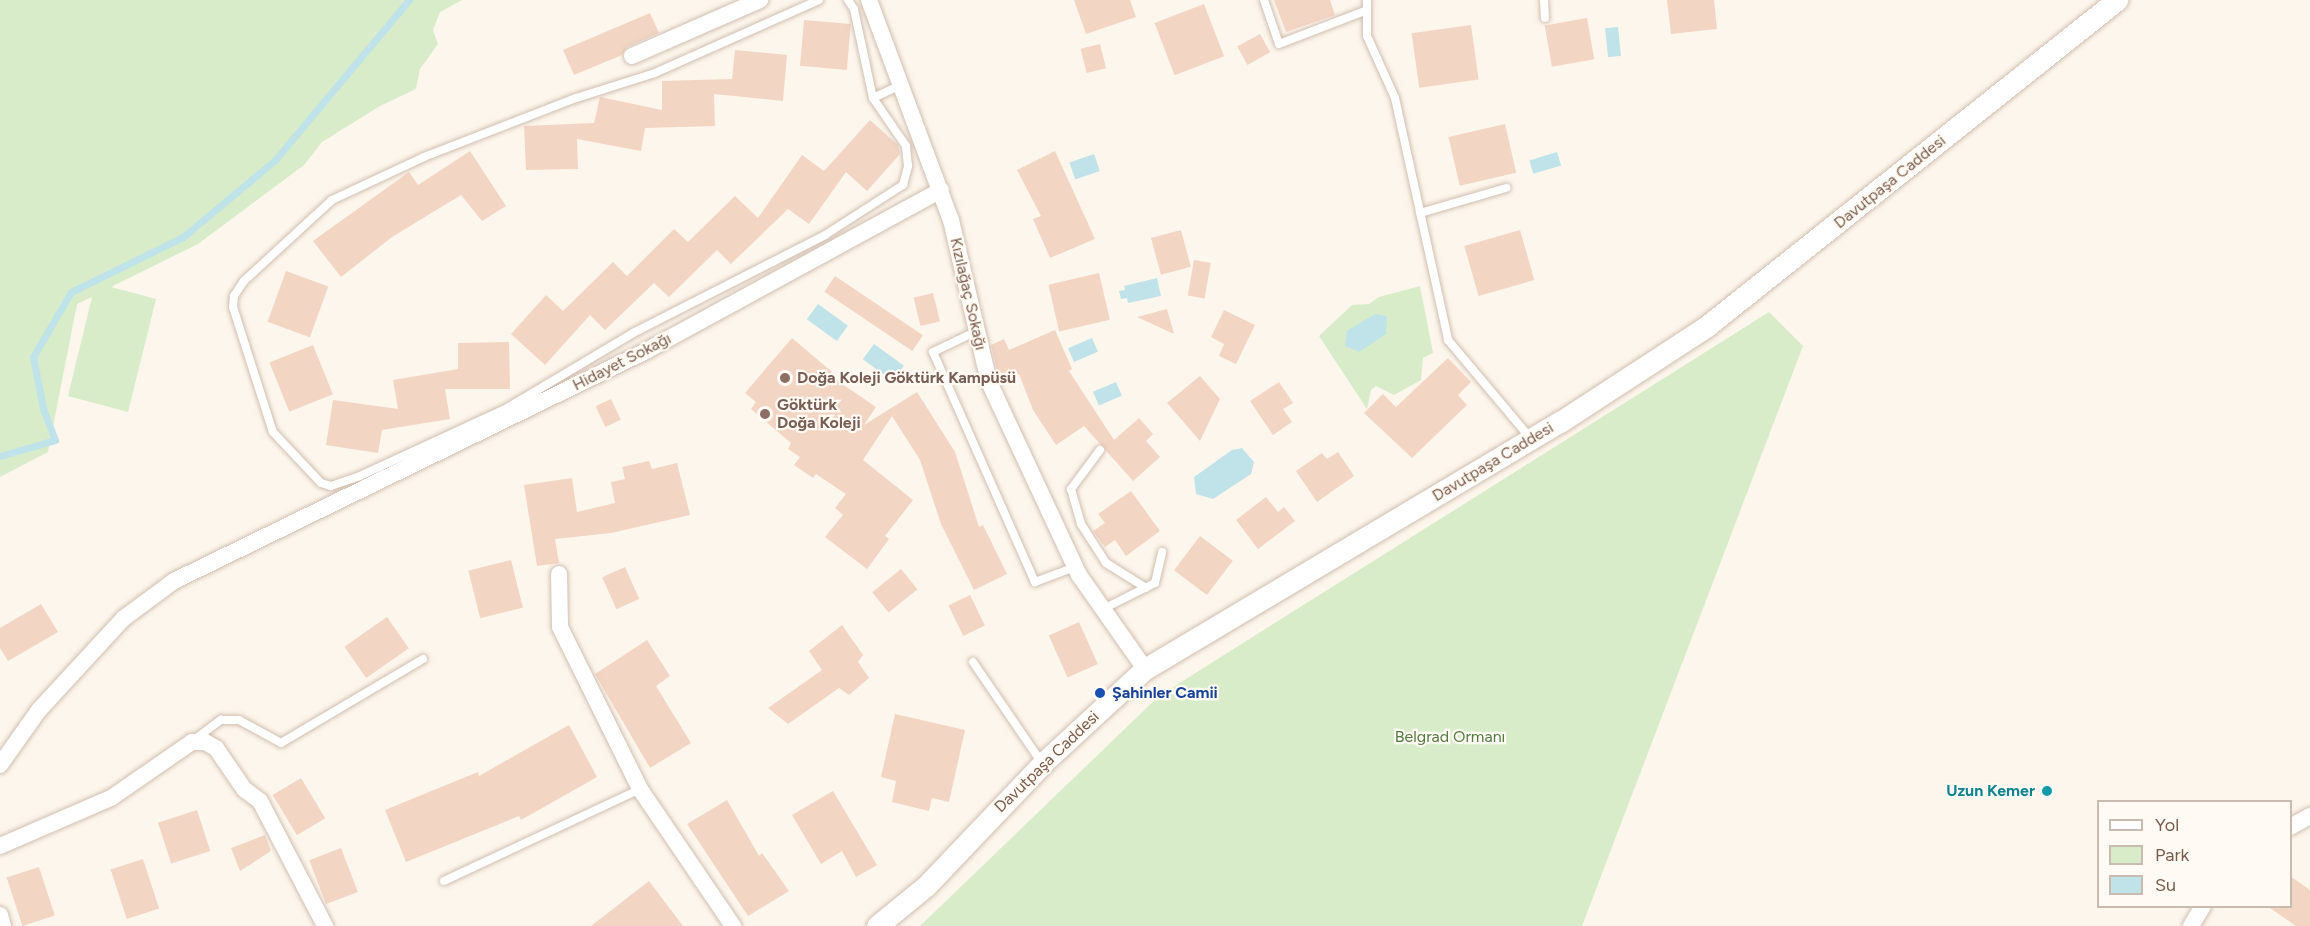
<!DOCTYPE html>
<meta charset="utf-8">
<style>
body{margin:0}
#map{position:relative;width:2310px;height:926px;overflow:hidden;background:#fdf6ec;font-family:Figtree,sans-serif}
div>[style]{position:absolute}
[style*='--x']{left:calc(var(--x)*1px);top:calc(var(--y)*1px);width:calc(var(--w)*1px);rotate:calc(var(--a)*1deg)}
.green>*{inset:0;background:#d8ecc9}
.water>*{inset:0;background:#bfe3e8;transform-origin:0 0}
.stream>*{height:7px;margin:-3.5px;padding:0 3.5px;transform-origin:3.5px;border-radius:3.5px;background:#bfe3e8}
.building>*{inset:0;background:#f3d5c3;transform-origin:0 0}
.roads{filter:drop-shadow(0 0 2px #d1beb0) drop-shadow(0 0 2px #d1beb0)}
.service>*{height:8px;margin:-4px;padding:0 4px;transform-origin:4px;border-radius:4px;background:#fff}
.minor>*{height:16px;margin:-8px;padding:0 8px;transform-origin:8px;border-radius:8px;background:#fff}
.tertiary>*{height:21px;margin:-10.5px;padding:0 10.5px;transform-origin:10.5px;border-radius:10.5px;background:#fff}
.dots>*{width:16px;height:16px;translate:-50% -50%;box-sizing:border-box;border:3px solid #fffaf3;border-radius:50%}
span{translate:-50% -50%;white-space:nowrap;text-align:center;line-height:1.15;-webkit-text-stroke:4.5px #fffaf3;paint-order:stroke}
.street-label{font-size:16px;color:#7a5c4d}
.education-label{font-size:16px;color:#785e54;font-weight:700}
.left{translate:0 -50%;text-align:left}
.transit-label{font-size:16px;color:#164399;font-weight:700}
.park-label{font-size:16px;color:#537a41}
.culture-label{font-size:16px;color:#0d838f;font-weight:700}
.right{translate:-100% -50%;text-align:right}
.legend{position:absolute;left:2097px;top:800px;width:195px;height:108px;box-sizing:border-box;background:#fffaf3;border:2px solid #cabbb1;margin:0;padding:8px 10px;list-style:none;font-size:18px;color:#7a5c4d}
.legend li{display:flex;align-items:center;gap:12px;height:30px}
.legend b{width:30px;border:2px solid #cabbb1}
</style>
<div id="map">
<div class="green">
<i style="clip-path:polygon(0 0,462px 0,440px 12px,433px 30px,438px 44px,420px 69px,416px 89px,380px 106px,322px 142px,304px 165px,198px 244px,111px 287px,156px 299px,128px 412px,68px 396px,92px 297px,77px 304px,48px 452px,0 477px)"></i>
<i style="clip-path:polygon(1420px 286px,1433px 353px,1423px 358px,1421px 380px,1394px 395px,1376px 386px,1371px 390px,1367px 409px,1319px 336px,1352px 305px,1369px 304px,1379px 297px)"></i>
<i style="clip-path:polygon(1769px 312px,1803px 346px,1582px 926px,920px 926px,1159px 696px)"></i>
</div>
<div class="water">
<i style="left:1618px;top:27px;width:29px;height:13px;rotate:84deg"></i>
<i style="left:1557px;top:152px;width:14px;height:29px;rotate:73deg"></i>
<i style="left:1094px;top:154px;width:18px;height:26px;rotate:71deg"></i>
<i style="clip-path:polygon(1157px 278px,1161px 296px,1128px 303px,1127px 298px,1121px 299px,1119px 291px,1125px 290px,1124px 286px)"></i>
<i style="left:818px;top:304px;width:37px;height:19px;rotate:36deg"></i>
<i style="clip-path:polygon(1375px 314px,1387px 316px,1386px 334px,1359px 352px,1345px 346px,1347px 331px)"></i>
<i style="left:1092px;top:338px;width:15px;height:26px;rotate:67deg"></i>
<i style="left:874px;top:344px;width:37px;height:19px;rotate:36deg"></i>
<i style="left:1116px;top:382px;width:15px;height:25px;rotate:67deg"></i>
<i style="clip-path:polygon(1242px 448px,1254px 462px,1251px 474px,1213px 499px,1196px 494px,1194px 477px,1232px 450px)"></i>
</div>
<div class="stream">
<i style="--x:0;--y:456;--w:57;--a:-16.2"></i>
<i style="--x:55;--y:440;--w:34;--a:-111"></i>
<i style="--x:43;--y:408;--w:52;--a:-101.1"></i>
<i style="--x:33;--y:357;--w:75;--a:-59.7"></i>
<i style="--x:71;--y:292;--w:125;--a:-26.2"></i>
<i style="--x:183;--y:237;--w:120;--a:-39.9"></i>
<i style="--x:275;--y:160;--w:209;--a:-50.1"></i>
</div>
<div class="building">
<i style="clip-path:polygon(1074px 0,1130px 0,1136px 17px,1086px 34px)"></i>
<i style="clip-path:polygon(1274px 0,1330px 0,1335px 15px,1286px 32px)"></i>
<i style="clip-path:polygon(1667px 0,1714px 0,1717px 29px,1671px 34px)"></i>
<i style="left:1204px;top:4px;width:56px;height:53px;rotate:69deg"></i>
<i style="clip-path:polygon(650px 13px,659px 33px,627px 47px,622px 55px,574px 75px,563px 50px)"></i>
<i style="left:1587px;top:18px;width:42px;height:43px;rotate:80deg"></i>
<i style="left:804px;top:20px;width:47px;height:46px;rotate:5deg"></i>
<i style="left:1471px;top:25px;width:55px;height:60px;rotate:82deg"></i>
<i style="left:1260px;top:34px;width:21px;height:26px;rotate:61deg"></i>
<i style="left:1100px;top:44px;width:25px;height:20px;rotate:76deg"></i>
<i style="clip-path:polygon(735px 50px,787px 55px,783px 101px,714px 94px,715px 126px,645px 128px,641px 151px,577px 139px,578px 169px,526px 170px,524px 126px,594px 123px,600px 97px,662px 110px,662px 81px,732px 79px)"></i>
<i style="clip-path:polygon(870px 120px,898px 145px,900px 154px,867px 191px,846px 172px,809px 224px,788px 209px,731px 264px,717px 250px,669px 297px,654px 283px,605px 330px,590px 315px,545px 365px,511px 334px,546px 295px,563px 311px,613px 262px,627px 276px,674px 229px,688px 242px,735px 196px,758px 218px,802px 155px,824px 171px)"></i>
<i style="left:1505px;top:124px;width:50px;height:58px;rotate:77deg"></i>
<i style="clip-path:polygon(470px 151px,506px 206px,482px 221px,461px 195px,392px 237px,341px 277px,313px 241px,409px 172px,418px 185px)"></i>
<i style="clip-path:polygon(1055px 151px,1095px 239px,1050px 258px,1033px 219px,1041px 216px,1017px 170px)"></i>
<i style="left:1181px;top:230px;width:38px;height:31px;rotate:75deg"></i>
<i style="left:1520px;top:230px;width:52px;height:58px;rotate:74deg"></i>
<i style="left:1194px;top:260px;width:17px;height:36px;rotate:10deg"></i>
<i style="left:286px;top:271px;width:45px;height:54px;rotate:20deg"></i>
<i style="left:1099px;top:273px;width:48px;height:52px;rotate:77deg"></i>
<i style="left:835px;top:276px;width:106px;height:19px;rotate:34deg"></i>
<i style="left:933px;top:293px;width:29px;height:20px;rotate:76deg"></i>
<i style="clip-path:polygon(1167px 309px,1174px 334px,1137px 317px)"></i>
<i style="clip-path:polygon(1224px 310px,1255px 325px,1236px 364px,1219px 356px,1224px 344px,1211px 337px)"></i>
<i style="clip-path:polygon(1055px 330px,1072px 369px,1069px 371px,1114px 440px,1139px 418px,1153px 434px,1146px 441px,1160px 457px,1133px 481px,1084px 426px,1056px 445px,1033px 410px,1019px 374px,1000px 382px,991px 345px,1004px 339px,1009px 350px)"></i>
<i style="clip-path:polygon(792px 338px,832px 372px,829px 375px,876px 407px,864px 425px,917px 392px,955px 452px,979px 527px,983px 525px,1007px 574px,974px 590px,941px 524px,920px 460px,892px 416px,863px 460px,913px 500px,885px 536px,889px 539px,867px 569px,825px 537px,843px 515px,835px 508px,846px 494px,816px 474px,813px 478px,794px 465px,800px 457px,788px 449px,791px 443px,751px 409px,756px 402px,745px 393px)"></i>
<i style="clip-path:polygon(509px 342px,510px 389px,445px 389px,450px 419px,382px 430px,378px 453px,326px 445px,333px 400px,398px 409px,393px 380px,458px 369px,458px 343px)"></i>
<i style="left:313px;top:345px;width:53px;height:47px;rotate:68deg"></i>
<i style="clip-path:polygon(1448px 358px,1471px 382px,1458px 395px,1467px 405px,1412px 458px,1364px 413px,1383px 394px,1396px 407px)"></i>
<i style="clip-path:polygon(1200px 376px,1220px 399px,1200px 441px,1167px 403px)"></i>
<i style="clip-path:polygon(1279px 382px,1293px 403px,1283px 409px,1292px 422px,1273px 435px,1250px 401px)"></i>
<i style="left:611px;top:399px;width:23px;height:17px;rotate:65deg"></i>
<i style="clip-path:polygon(1338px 452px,1354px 476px,1317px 502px,1296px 471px,1322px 453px,1327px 459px)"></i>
<i style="clip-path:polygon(649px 461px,652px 469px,677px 463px,690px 515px,611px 533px,555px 539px,559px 563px,537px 566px,524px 485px,572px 478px,577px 512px,615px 503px,611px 482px,625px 479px,622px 467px)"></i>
<i style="clip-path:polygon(1131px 491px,1160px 531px,1126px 556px,1115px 540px,1105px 547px,1093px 531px,1105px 523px,1098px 514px)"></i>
<i style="clip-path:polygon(1266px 497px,1278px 512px,1284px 507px,1295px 521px,1258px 549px,1236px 520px)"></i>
<i style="left:1200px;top:536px;width:41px;height:43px;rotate:37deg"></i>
<i style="left:511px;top:560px;width:49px;height:44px;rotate:76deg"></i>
<i style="left:625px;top:567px;width:35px;height:25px;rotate:66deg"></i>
<i style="left:901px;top:569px;width:26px;height:37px;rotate:51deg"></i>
<i style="left:970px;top:595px;width:34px;height:24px;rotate:64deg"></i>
<i style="clip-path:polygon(41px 604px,58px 632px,8px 661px,0 648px,0 628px)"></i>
<i style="left:387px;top:617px;width:38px;height:52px;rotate:55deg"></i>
<i style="left:1079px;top:622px;width:46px;height:33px;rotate:66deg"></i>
<i style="clip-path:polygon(842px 625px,863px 655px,858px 662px,869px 678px,849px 695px,839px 688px,788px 724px,768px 708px,822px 670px,809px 651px)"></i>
<i style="clip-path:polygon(647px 640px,670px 676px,656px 686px,691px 743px,650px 768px,595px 674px)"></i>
<i style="clip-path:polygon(895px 714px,965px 730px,949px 802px,932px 798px,929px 811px,892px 802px,896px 781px,881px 777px)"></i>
<i style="clip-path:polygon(569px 725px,597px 777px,521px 820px,519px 816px,406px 862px,385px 810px,478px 772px,479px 776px)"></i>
<i style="left:301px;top:778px;width:47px;height:33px;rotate:59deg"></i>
<i style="clip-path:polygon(833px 791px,877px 865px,856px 877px,842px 851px,821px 864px,792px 815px)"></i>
<i style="clip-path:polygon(727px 800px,759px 856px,762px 853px,789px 891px,748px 916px,687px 824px)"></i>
<i style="left:197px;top:810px;width:43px;height:41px;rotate:72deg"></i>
<i style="clip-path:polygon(265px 835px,271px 851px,240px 871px,231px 848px)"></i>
<i style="left:341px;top:848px;width:47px;height:34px;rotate:69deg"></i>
<i style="left:143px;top:859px;width:52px;height:34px;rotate:72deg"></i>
<i style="left:39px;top:867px;width:51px;height:34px;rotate:72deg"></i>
<i style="clip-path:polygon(2290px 876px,2310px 890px,2310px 926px,2296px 926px,2267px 906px,2290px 906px)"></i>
<i style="clip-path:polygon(649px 881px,683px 926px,591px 926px)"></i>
</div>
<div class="roads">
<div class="service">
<i style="--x:819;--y:0;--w:180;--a:156"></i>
<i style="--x:655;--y:73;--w:83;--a:162.4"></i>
<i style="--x:576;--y:98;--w:163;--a:158.8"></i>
<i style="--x:424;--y:157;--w:102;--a:154.9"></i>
<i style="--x:332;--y:200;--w:120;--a:137.4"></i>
<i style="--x:244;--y:281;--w:18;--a:124"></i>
<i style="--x:234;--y:296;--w:11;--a:95"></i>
<i style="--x:233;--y:307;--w:131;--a:72.3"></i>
<i style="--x:273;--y:432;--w:70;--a:46.7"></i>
<i style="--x:321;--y:483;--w:10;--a:17"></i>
<i style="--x:331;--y:486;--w:31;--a:-19"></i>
<i style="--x:360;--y:476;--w:164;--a:-24.8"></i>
<i style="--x:509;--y:407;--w:144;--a:-30.8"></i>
<i style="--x:633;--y:333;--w:216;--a:-27"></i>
<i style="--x:825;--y:235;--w:93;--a:-32.7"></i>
<i style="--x:903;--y:185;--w:20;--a:-75"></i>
<i style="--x:908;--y:166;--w:20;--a:-96"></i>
<i style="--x:906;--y:146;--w:58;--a:-124.5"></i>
<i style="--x:873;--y:98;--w:91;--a:-102.1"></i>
<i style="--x:854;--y:9;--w:11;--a:-124"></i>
<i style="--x:1264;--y:0;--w:46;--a:71.2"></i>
<i style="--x:1279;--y:44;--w:94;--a:-21.1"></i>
<i style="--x:1367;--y:0;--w:36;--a:90"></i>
<i style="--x:1367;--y:36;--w:68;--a:65.7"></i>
<i style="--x:1395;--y:98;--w:248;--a:77.6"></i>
<i style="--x:1448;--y:340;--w:129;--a:50"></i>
<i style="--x:1544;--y:0;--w:18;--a:87"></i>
<i style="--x:873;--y:98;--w:31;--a:-25"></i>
<i style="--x:1420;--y:213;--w:90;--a:-16.2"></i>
<i style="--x:977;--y:331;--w:49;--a:154.5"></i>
<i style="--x:933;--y:352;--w:252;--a:66.1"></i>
<i style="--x:1035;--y:582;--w:43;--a:-20.6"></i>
<i style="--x:1100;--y:450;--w:49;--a:126.6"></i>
<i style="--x:1071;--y:489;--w:36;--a:74"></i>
<i style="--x:1081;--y:524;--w:46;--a:57.3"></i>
<i style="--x:1106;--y:563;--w:47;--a:32"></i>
<i style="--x:1103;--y:609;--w:58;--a:-26.6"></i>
<i style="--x:1155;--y:583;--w:32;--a:-77"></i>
<i style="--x:973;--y:662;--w:122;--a:55.7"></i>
<i style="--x:194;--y:740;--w:34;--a:-37"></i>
<i style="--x:221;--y:720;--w:18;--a:0"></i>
<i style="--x:239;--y:720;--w:48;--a:28.7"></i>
<i style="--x:281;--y:743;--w:165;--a:-30.6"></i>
<i style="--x:444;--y:881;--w:217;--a:-25.1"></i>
</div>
<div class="minor">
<i style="--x:869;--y:0;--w:235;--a:69.6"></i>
<i style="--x:951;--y:220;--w:166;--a:76.8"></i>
<i style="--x:989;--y:382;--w:213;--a:65"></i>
<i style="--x:1079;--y:575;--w:115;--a:54.9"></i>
<i style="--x:632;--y:56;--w:140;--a:-23.6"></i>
<i style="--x:559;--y:574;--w:53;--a:88.9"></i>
<i style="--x:560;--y:627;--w:181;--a:63.7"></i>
<i style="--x:640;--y:789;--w:166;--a:55.8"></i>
<i style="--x:0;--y:765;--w:67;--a:-54.7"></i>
<i style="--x:39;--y:710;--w:125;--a:-47.3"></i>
<i style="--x:124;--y:618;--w:62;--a:-36.5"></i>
<i style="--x:174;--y:581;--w:525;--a:-25.98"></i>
<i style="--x:646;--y:351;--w:336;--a:-28.6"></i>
<i style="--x:2290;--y:827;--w:23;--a:-29"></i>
<i style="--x:0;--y:846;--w:121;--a:-23.4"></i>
<i style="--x:111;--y:798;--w:98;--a:-34.7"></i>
<i style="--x:192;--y:742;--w:13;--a:0"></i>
<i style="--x:205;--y:742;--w:13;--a:29"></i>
<i style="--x:216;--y:748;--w:50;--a:55.7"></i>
<i style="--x:244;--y:789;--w:20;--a:37"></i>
<i style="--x:260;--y:801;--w:141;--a:62.5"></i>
<i style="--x:0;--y:915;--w:11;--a:75"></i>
<i style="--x:2191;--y:926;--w:23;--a:-59"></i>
</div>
<div class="tertiary">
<i style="--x:877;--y:926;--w:63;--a:-39.2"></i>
<i style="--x:926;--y:886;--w:170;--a:-46.4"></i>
<i style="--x:1043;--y:763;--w:139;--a:-42.7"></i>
<i style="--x:1145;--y:669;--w:483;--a:-30.8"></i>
<i style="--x:1560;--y:422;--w:176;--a:-33.1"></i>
<i style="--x:1707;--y:326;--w:524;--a:-38.49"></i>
</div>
</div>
<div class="dots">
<i style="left:785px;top:378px;background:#8d6e63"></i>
<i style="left:765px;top:414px;background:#8d6e63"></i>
<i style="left:1100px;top:693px;background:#1a4fb4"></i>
<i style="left:2047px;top:791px;background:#0f9aa8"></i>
</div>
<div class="street-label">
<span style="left:1890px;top:182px;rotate:-39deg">Davutpaşa Caddesi</span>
<span style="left:968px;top:294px;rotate:77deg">Kızılağaç Sokağı</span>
<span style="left:622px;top:362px;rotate:-27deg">Hidayet Sokağı</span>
<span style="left:1493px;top:462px;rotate:-31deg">Davutpaşa Caddesi</span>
<span style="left:1047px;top:762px;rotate:-44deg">Davutpaşa Caddesi</span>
</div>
<div class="education-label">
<span class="left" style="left:797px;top:378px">Doğa Koleji Göktürk Kampüsü</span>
<span class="left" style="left:777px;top:414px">Göktürk<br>Doğa Koleji</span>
</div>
<div class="transit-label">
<span class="left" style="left:1112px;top:693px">Şahinler Camii</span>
</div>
<div class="park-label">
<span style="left:1450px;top:737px">Belgrad Ormanı</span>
</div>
<div class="culture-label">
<span class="right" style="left:2035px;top:791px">Uzun Kemer</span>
</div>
<ul class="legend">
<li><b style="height:8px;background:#fff"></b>Yol</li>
<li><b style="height:16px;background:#d8ecc9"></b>Park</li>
<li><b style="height:16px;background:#bfe3e8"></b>Su</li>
</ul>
</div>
